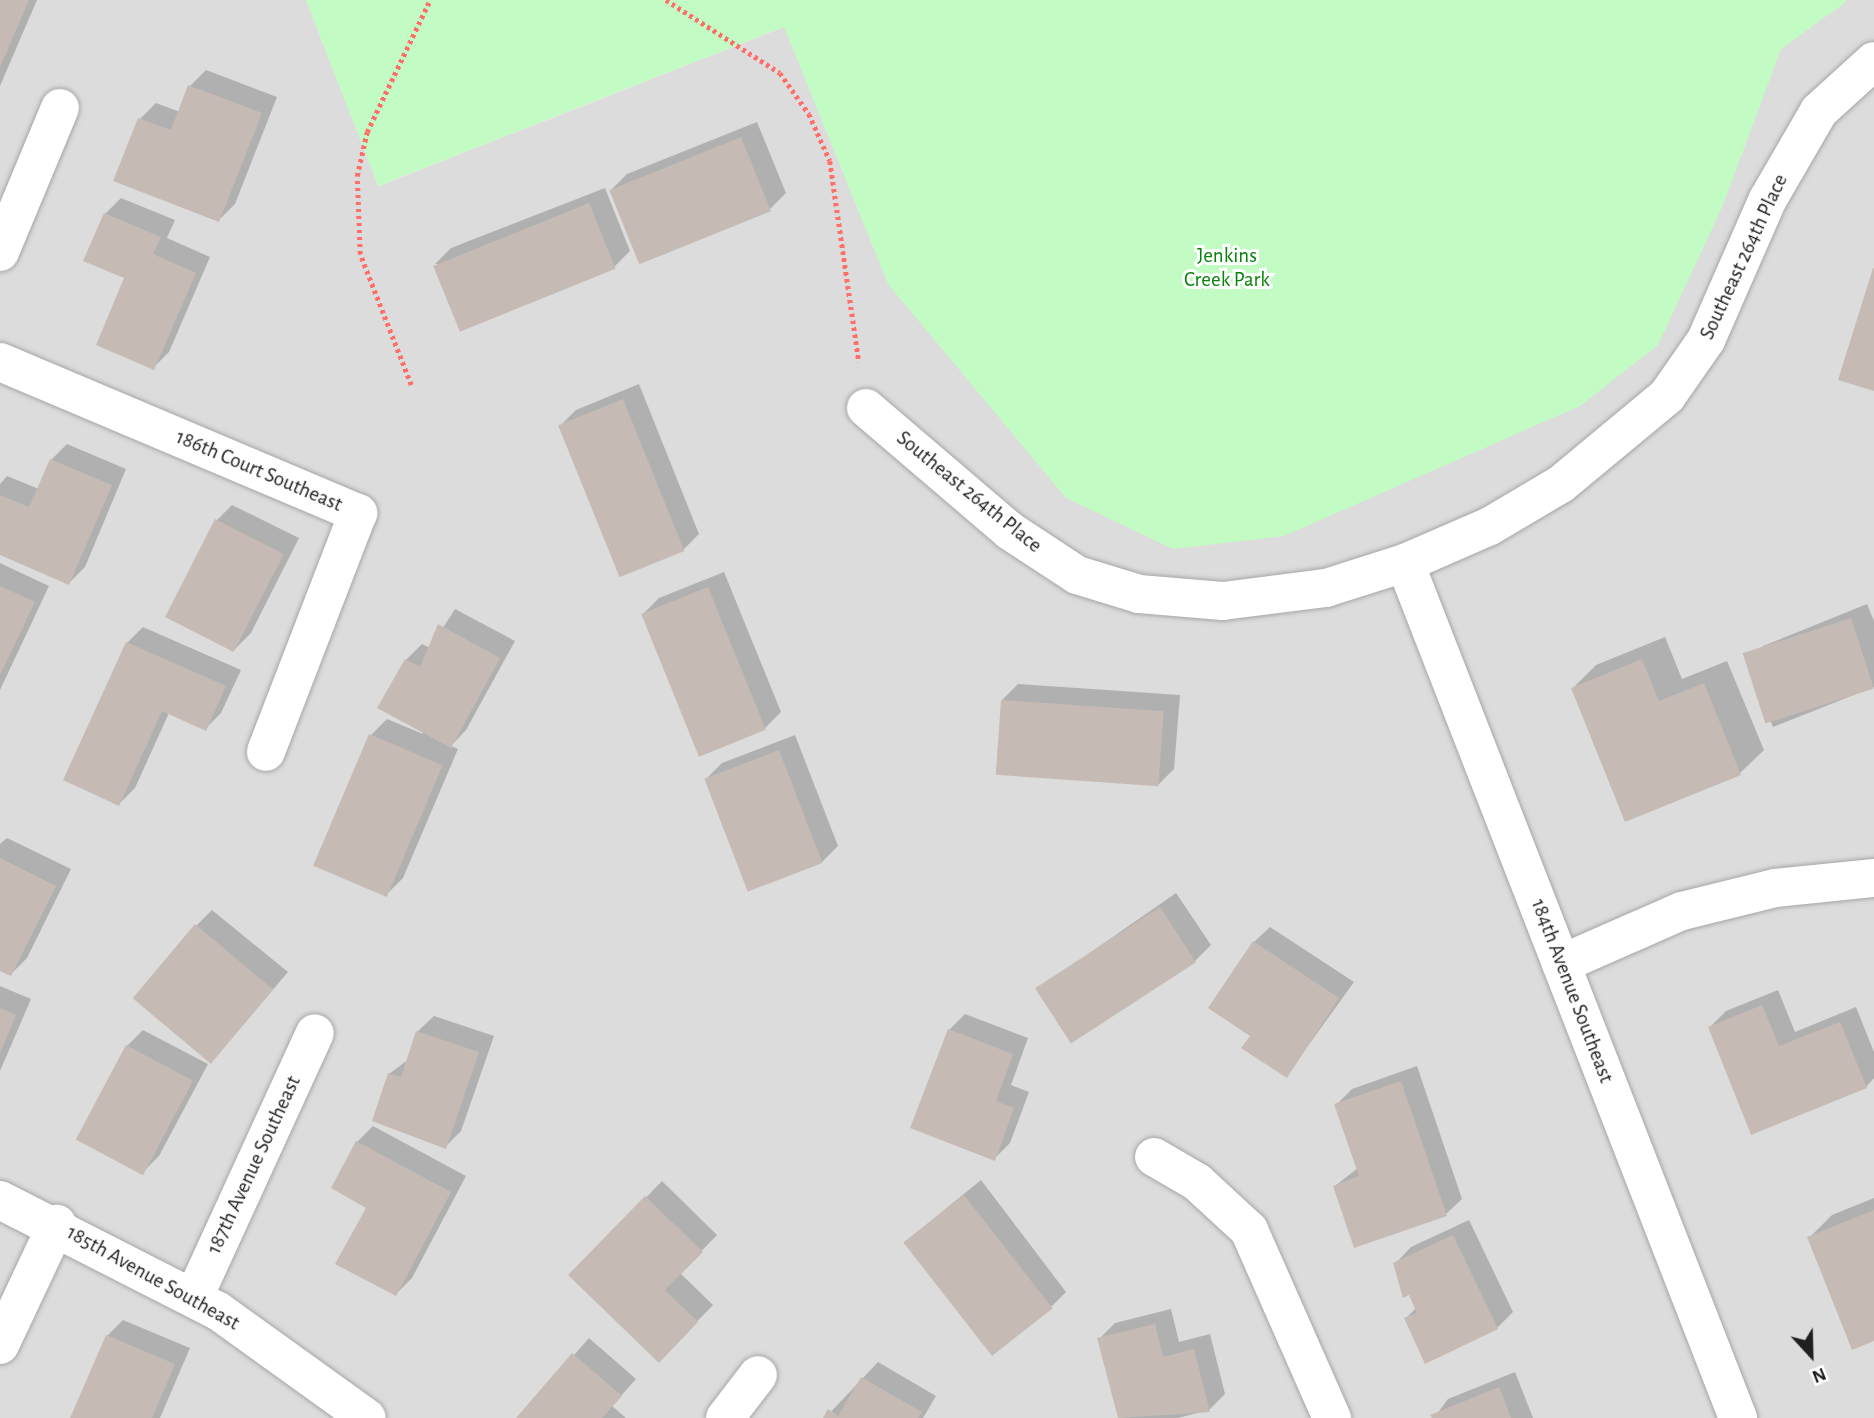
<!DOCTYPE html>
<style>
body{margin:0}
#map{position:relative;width:1874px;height:1418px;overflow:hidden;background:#f0ece5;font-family:"Alegreya Sans",sans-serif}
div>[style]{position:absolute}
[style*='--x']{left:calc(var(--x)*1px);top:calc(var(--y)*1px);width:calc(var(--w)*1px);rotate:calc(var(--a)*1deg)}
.residential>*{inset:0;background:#dddcdc}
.park>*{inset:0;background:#c2fbc3}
.shadow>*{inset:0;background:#0003}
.building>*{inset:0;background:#c5bbb4;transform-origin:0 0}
.path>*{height:4.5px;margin-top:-2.25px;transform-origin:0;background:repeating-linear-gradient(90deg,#fe6f69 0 3.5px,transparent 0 7px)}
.roads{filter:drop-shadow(0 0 2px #a6a6a6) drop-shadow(0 0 2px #a6a6a6)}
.minor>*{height:38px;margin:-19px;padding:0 19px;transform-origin:19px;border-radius:19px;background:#fff}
span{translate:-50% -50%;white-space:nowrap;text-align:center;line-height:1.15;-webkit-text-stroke:6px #fff;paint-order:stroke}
.park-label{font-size:21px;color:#08830b}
.street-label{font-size:21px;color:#1f1f1f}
.north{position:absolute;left:1776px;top:1320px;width:70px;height:70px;-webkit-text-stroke:5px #fff;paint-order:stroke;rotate:158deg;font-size:19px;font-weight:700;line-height:28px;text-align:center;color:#1f1f1f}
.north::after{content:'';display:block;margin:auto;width:24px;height:32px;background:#1f1f1f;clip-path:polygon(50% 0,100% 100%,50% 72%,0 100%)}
</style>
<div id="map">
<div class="residential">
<i style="clip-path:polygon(0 0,306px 0,379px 186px,853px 0,1874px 0,1874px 1418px,0 1418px)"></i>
</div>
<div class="park">
<i style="clip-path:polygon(306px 0,1846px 0,1846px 2px,1781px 49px,1723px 205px,1658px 345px,1580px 406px,1284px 536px,1173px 549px,1066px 498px,888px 284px,784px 27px,378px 186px)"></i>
</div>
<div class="shadow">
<i style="clip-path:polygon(0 0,37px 0,0 86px)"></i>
<i style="clip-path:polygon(206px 70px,277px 97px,235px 204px,219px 220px,140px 119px,156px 103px,180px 112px,190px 86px)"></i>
<i style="clip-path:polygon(757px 122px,786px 193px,770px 209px,611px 190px,627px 174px)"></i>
<i style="clip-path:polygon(605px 188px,630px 251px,614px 267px,435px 264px,451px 248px)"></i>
<i style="clip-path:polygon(121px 198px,175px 220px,167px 238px,210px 257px,169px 352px,153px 368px,105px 214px)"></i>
<i style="clip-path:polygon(639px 384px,699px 534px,683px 550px,560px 426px,576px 410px)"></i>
<i style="clip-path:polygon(67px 444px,126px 469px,85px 567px,69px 583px,0 554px,0 484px,7px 476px,39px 489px,51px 460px)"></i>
<i style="clip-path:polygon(232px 505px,299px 538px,251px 633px,235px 649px,216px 521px)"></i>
<i style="clip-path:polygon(0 563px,49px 586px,0 690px)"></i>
<i style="clip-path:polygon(724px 572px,781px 712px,765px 728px,643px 614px,659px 598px)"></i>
<i style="clip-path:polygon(1867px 604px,1874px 621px,1874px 687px,1773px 727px,1747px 662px,1763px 646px)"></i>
<i style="clip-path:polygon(455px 609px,515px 641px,466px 730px,451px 746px,458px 749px,403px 878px,387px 894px,371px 735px,387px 719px,423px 734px,406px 660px,422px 644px,430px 648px)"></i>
<i style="clip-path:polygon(143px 627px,241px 670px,221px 713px,205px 729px,169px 713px,135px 788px,119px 804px,127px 643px)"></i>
<i style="clip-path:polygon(1665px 637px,1682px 679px,1727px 661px,1764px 750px,1740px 773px,1573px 688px,1596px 665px)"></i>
<i style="clip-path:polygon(1018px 684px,1180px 695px,1174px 769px,1158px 785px,1002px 700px)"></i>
<i style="clip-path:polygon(795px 735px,838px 846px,822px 862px,706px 779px,722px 763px)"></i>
<i style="clip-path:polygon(7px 838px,71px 869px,27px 958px,11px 974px,0 969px,0 844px)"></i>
<i style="clip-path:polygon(1176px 893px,1211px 945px,1195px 961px,1038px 989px)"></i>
<i style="clip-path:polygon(212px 910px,288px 972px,212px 1061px,196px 926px)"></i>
<i style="clip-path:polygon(1270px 927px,1354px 982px,1287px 1075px,1252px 1035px,1254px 942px)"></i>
<i style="clip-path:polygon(0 986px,31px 999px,0 1071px)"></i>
<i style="clip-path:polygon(1778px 990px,1795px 1032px,1856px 1007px,1874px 1052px,1874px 1078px,1866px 1087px,1710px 1027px,1726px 1011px)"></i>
<i style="clip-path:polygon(965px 1014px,1028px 1038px,1011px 1085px,1029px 1092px,1010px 1143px,994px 1159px,949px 1030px)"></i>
<i style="clip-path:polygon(434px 1016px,494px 1036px,461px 1131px,445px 1147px,389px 1074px,409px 1059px,418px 1031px)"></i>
<i style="clip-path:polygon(143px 1030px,208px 1064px,159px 1156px,143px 1172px,127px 1046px)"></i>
<i style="clip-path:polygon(1417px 1066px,1462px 1199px,1446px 1214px,1335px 1186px,1358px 1168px,1336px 1105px,1352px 1089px)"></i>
<i style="clip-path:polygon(373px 1126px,466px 1176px,412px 1278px,396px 1294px,368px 1207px,357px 1142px)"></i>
<i style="clip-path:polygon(981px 1180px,1066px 1292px,1050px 1308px,905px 1242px)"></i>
<i style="clip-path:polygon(662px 1181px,717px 1235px,680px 1273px,713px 1305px,659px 1361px,571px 1275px)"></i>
<i style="clip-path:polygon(1874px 1198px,1874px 1339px,1809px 1238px,1832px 1215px)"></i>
<i style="clip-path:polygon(1469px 1220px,1513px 1312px,1497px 1328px,1406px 1318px,1416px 1308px,1395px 1264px,1411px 1247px)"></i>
<i style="clip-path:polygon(1171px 1309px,1179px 1342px,1210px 1334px,1225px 1394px,1209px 1410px,1178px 1418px,1120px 1418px,1099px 1339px,1115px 1323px)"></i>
<i style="clip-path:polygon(123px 1320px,190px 1348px,160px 1418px,72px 1418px,107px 1336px)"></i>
<i style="clip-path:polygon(589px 1338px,636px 1379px,612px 1406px,626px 1418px,519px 1418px)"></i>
<i style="clip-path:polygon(878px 1362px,936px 1396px,923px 1418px,825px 1418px)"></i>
<i style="clip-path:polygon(1515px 1372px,1533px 1418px,1434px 1418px,1448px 1399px)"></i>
</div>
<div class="building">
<i style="clip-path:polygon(0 0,29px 0,0 67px)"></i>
<i style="clip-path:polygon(188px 85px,262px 113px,219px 222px,113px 181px,138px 118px,171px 130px)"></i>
<i style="left:741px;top:137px;width:80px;height:142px;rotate:68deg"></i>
<i style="left:589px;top:203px;width:71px;height:168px;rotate:68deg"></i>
<i style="clip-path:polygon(104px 213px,161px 237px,153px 254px,196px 273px,154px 370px,96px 345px,124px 278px,83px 261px)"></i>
<i style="clip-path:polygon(1873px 268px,1874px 268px,1874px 391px,1838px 380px)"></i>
<i style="left:623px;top:399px;width:164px;height:70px;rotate:68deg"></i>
<i style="clip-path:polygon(50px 459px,112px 485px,69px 585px,0 555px,0 495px,29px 507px)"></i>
<i style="left:215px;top:519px;width:77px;height:110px;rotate:27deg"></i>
<i style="clip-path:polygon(0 586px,35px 602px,0 675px)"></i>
<i style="left:708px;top:587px;width:154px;height:72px;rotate:68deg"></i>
<i style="left:1851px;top:618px;width:74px;height:114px;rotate:72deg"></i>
<i style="clip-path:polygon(438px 624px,500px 658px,451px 748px,377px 708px,405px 659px,420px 667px)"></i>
<i style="clip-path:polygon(126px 642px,226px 686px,206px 731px,162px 711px,119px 806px,63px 780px)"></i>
<i style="clip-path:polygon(1642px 659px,1659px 701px,1704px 683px,1741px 775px,1625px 822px,1571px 688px)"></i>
<i style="left:1001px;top:700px;width:163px;height:75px;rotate:4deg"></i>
<i style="left:369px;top:734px;width:80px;height:143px;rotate:23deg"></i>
<i style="left:779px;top:750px;width:121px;height:80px;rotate:69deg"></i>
<i style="clip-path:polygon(0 858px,56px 886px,11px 976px,0 971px)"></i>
<i style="left:1160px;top:907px;width:66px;height:149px;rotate:57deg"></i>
<i style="left:195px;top:924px;width:102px;height:97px;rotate:40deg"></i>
<i style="clip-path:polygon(1253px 941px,1339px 998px,1287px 1078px,1241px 1048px,1250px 1036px,1208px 1008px)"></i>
<i style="clip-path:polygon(1762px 1005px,1779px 1046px,1840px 1022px,1867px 1088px,1751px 1135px,1708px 1027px)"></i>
<i style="clip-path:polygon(0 1008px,16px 1015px,0 1053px)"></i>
<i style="clip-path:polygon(948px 1029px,1013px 1054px,996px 1101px,1014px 1108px,995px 1161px,910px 1128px)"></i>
<i style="clip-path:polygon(416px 1031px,479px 1052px,446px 1149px,372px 1121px,388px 1073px,401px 1077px)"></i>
<i style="left:126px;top:1045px;width:76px;height:107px;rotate:28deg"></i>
<i style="clip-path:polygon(1401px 1081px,1447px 1216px,1354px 1248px,1333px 1186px,1359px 1176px,1334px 1104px)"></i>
<i style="clip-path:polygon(356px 1141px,451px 1192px,396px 1296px,335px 1264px,366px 1208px,331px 1188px)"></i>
<i style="left:964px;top:1195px;width:144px;height:77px;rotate:52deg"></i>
<i style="clip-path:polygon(645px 1196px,703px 1252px,665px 1290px,698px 1322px,659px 1363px,568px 1275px)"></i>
<i style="clip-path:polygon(1874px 1210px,1874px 1341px,1852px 1350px,1807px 1237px)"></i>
<i style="clip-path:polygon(1453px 1235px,1498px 1329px,1425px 1364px,1404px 1318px,1417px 1313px,1409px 1295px,1403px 1298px,1393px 1263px)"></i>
<i style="clip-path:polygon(1155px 1324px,1163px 1357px,1194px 1349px,1210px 1412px,1118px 1418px,1097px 1338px)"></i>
<i style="clip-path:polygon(106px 1335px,175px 1364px,152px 1418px,70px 1418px)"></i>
<i style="clip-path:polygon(572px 1353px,622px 1396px,602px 1418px,516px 1418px)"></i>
<i style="clip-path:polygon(861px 1377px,922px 1412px,918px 1418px,823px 1418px,828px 1409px,838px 1416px)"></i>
<i style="clip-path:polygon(1499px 1387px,1511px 1418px,1432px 1418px,1430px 1415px)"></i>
</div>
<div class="path">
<i style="--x:666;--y:0;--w:135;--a:32.6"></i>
<i style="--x:780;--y:73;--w:50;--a:54.7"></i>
<i style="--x:809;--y:114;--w:51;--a:65.9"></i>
<i style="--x:830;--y:161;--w:203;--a:81.8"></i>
<i style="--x:411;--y:385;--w:141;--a:-111.3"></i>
<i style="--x:360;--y:254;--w:78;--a:-92.2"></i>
<i style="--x:357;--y:176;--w:45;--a:-77.2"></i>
<i style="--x:367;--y:132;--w:146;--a:-64.5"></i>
</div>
<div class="roads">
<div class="minor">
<i style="--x:0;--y:252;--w:156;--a:-67.4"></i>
<i style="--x:0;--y:362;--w:389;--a:22.9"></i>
<i style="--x:358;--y:513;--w:256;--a:111.1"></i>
<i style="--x:866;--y:408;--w:189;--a:40.5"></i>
<i style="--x:1010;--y:531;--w:80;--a:33.3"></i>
<i style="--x:1077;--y:575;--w:65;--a:17"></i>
<i style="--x:1139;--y:594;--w:84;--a:4.8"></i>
<i style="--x:1223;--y:601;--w:104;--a:-7.2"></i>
<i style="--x:1326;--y:588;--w:83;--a:-17.6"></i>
<i style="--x:1405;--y:563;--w:93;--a:-23.5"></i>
<i style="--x:1490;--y:526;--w:82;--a:-30.6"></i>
<i style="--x:1561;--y:484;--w:138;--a:-39.7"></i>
<i style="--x:1667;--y:396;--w:68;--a:-55.1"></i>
<i style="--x:1706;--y:340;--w:154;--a:-66.3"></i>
<i style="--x:1768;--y:199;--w:102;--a:-59.9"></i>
<i style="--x:1819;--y:111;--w:74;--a:-42.3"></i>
<i style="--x:1405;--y:563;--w:918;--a:68.72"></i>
<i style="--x:1561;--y:964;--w:132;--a:-23.7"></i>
<i style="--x:1682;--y:911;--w:96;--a:-13.9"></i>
<i style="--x:1775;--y:888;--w:100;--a:-5.8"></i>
<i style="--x:1154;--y:1157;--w:50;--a:30.2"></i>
<i style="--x:1197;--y:1182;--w:71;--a:42.7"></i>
<i style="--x:1249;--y:1230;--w:206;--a:66.2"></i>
<i style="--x:0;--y:1200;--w:245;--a:27"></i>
<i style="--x:218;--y:1311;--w:183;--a:35.7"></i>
<i style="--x:194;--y:1297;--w:290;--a:-65.4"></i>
<i style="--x:0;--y:1345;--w:134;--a:-64.8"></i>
<i style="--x:725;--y:1418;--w:54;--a:-52.5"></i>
</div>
</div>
<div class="park-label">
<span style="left:1227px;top:268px">Jenkins<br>Creek Park</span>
</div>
<div class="street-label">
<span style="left:1744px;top:257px;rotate:-65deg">Southeast 264th Place</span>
<span style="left:259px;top:471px;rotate:23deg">186th Court Southeast</span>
<span style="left:969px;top:492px;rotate:39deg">Southeast 264th Place</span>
<span style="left:1572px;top:991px;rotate:69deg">184th Avenue Southeast</span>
<span style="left:254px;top:1165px;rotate:-65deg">187th Avenue Southeast</span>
<span style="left:153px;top:1278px;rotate:29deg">185th Avenue Southeast</span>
</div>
<div class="north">N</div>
</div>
